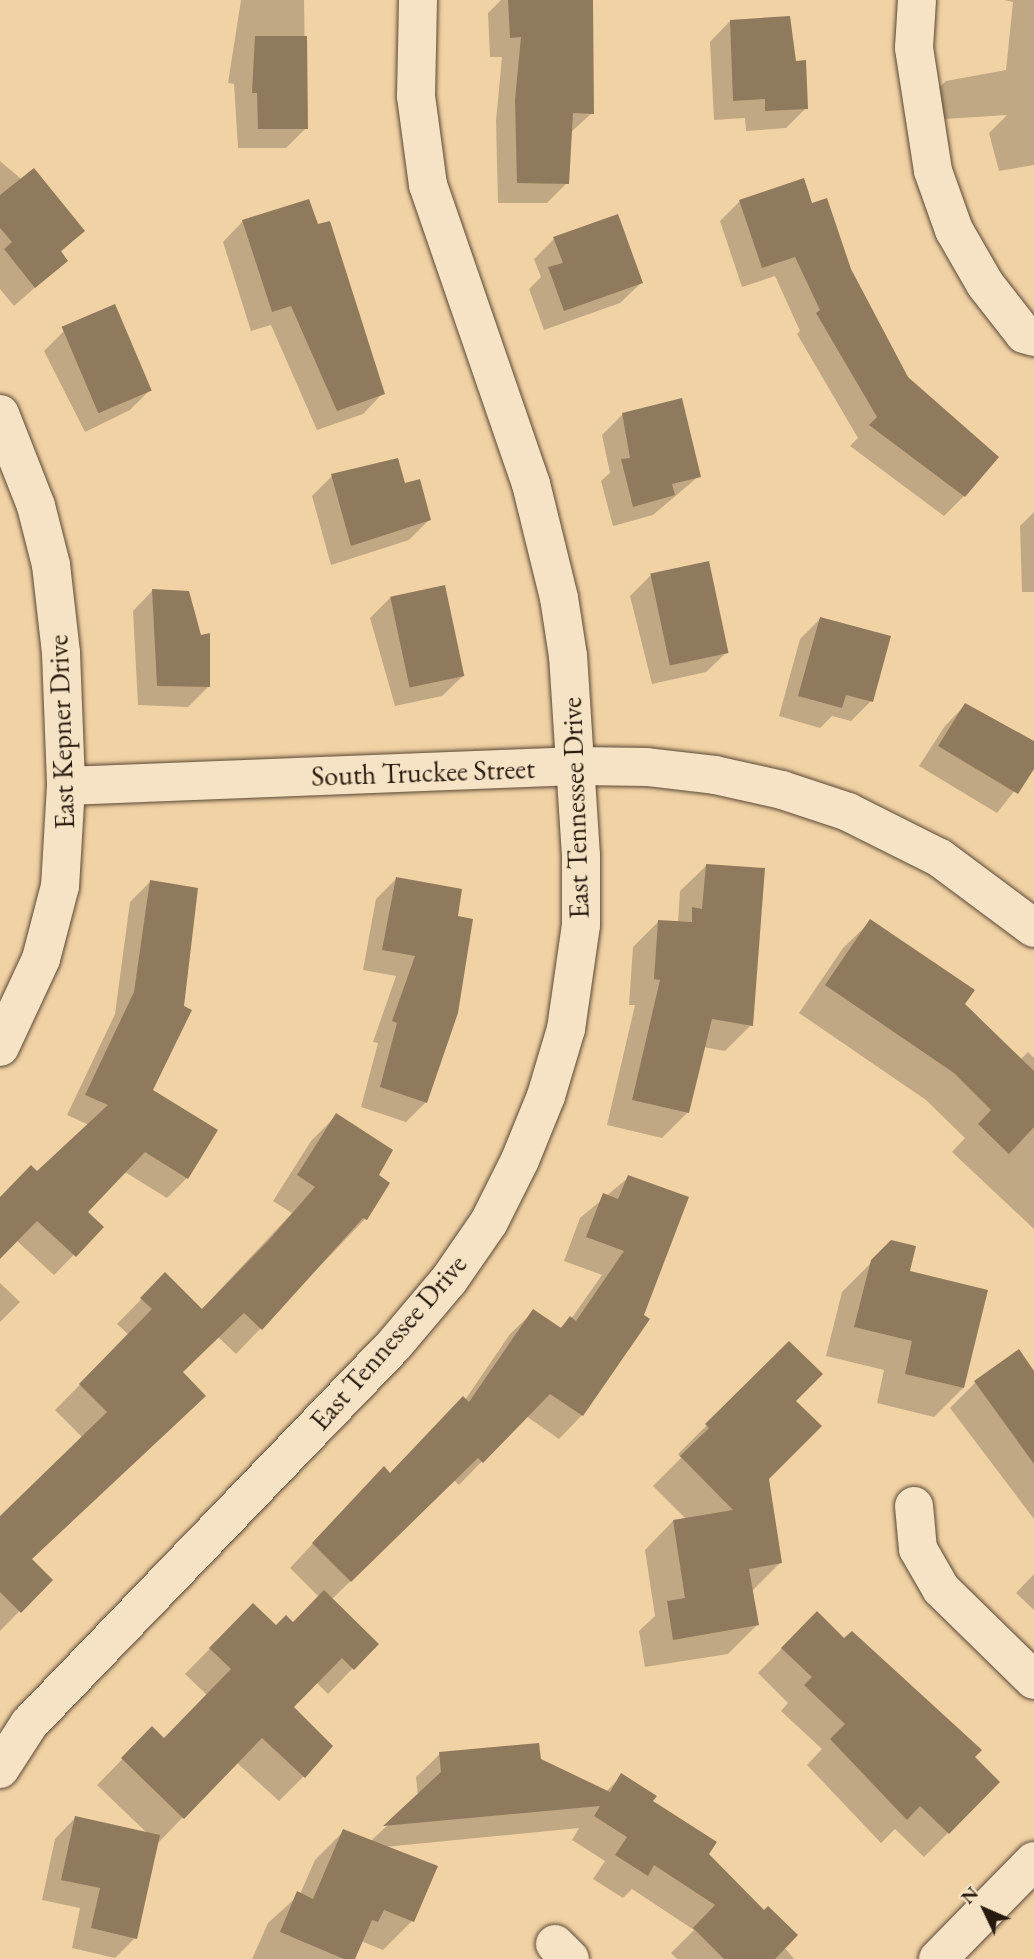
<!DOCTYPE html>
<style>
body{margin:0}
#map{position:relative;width:1034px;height:1959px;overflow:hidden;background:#f1d2a5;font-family:"EB Garamond",serif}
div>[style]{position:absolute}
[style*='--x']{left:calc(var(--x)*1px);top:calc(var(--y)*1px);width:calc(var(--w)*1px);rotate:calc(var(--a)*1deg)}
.shadow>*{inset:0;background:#0003}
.building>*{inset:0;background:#907a5d;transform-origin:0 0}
.roads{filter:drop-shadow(0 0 2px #5a4834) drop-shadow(0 0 2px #5a4834)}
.street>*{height:38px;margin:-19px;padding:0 19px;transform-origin:19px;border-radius:19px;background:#f6e2c4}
span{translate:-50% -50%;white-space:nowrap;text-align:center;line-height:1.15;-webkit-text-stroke:5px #f6e2c4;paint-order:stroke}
.street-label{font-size:28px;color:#271a0f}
.north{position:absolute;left:950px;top:1875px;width:70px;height:70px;-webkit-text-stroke:5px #f6e2c4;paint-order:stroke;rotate:314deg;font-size:19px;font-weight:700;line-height:28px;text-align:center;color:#271a0f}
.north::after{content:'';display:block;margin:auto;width:24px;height:32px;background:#271a0f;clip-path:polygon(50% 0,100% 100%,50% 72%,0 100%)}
</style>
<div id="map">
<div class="shadow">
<i style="clip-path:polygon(241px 0,304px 0,306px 128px,286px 148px,238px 148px,234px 84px,228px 83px)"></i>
<i style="clip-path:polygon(501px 0,591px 0,592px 113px,570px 133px,567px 183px,547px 203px,498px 203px,496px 121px,502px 57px,490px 57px,488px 13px)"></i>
<i style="clip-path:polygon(1004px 0,1034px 0,1034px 165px,999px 171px,989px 133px,1007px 115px,929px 120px,926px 100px,946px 81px,1006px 70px,1013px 2px)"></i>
<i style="clip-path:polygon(730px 21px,794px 63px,806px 108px,786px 128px,746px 131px,745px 118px,714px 120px,710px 42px)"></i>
<i style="clip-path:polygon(0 161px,82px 231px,60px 253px,66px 260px,14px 306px,0 289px)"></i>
<i style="clip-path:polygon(740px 201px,811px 205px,849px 270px,964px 496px,944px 516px,850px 446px,858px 438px,797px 334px,800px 331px,775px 276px,742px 287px,720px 221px)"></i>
<i style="clip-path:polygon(243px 221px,383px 393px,363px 414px,317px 430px,271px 325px,251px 331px,223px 242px)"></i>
<i style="clip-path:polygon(554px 239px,641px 283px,620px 303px,544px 330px,529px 289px,541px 277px,534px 259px)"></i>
<i style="clip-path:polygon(64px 331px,150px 390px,130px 410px,85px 432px,44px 351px)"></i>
<i style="clip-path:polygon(623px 414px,699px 476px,653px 515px,613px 526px,601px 481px,610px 473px,602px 435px)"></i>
<i style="clip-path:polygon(332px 476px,404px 485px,429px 520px,409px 540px,331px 565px,312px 496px)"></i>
<i style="clip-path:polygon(1034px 512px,1034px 592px,1022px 592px,1020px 526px)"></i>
<i style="clip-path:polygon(708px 563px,727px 652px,706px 672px,652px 684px,630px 596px,650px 576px)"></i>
<i style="clip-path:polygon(444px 587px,463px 676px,442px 696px,395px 706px,370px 618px,390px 598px)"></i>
<i style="clip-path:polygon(153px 590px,208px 687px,188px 707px,138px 705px,133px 611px)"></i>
<i style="clip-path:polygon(820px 619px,871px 701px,851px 721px,832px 716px,820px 728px,779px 716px,800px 639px)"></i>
<i style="clip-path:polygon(965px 705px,1034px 743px,1034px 766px,997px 813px,919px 766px,945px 726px)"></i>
<i style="clip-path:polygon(706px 866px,751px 1025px,725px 1051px,703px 1047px,688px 1112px,662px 1138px,607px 1125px,635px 1005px,629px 1005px,633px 947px,659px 921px,678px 923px,680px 891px)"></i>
<i style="clip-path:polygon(396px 879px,456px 918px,426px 1102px,406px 1122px,361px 1107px,378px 1043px,373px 1042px,396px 976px,363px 970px,376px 899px)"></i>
<i style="clip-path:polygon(150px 882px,150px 1091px,187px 1178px,167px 1198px,125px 1172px,85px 1212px,101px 1227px,54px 1275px,16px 1240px,0 1241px,0 1199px,37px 1174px,89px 1125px,67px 1115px,115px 1014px,130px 902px)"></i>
<i style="clip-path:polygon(871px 921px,1020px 1060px,1028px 1052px,1034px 1058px,1034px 1229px,952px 1152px,965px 1138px,926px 1100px,799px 1013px,843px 948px)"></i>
<i style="clip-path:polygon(336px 1116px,376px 1176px,365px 1219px,236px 1354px,217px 1336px,181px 1372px,30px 1560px,50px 1580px,0 1631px,0 1518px,83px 1438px,55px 1410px,129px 1335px,117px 1324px,165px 1275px,201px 1310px,292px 1213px,273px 1201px,311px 1141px)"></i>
<i style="clip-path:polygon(629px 1177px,642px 1315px,648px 1319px,582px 1415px,559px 1439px,526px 1416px,459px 1485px,454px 1480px,331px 1600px,376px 1644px,328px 1694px,316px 1682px,292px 1707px,304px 1776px,279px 1801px,236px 1762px,158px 1843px,135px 1938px,115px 1958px,72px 1948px,80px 1908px,42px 1900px,55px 1839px,75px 1818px,148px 1834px,97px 1785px,152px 1729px,164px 1740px,207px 1695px,185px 1674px,253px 1605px,276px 1627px,292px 1624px,319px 1597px,290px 1568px,361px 1492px,390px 1475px,465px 1400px,510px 1334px,534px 1311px,559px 1329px,571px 1319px,602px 1275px,564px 1261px,580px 1218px)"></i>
<i style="clip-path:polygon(892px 1242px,963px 1388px,934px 1417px,877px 1403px,884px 1370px,826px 1356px,842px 1292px)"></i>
<i style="clip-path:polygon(0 1283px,20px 1302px,0 1322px)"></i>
<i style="clip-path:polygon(789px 1343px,794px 1401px,767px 1478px,781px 1562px,751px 1592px,757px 1625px,728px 1654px,645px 1667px,639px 1631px,655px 1616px,645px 1550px,673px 1521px,686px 1519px,653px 1486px,681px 1458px,678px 1454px)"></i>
<i style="clip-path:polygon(1034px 1372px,1034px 1519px,950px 1408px,975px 1383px)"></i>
<i style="clip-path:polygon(1034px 1574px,1034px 1610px,1016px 1593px)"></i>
<i style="clip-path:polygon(792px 1638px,972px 1757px,948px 1833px,924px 1857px,895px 1829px,881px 1843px,807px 1765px,822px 1749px,781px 1711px,788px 1703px,758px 1673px)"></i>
<i style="clip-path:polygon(440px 1754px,539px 1760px,606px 1792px,622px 1775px,707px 1855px,794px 1959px,677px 1959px,671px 1953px,694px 1930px,632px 1889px,623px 1898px,593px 1879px,605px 1861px,572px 1840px,579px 1828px,384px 1847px,412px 1921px,383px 1950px,361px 1941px,353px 1959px,252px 1959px,268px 1923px,300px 1894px,315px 1860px,344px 1831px,371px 1841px,418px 1796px,416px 1777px)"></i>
</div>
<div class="building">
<i style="clip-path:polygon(508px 0,593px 0,594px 114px,573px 113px,569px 184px,517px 183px,515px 100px,521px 37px,510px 38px)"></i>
<i style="clip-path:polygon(790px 16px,796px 61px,806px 60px,808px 109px,765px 111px,765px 99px,733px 101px,730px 20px)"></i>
<i style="clip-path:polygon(255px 36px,307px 36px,308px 129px,258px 129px,257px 93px,252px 93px)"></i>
<i style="clip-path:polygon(34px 168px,85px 231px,61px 251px,68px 261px,35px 288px,4px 249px,12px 242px,0 228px,0 195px)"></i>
<i style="clip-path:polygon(804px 178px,812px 203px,827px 198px,851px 269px,908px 377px,999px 457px,965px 497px,869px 425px,877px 417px,816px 313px,820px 310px,795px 257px,762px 268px,739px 200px)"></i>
<i style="clip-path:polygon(309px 199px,318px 224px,330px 221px,385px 394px,337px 411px,291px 306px,272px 312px,242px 220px)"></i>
<i style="clip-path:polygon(618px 214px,643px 283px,564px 311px,548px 267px,563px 263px,553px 237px)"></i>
<i style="left:115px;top:304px;width:94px;height:58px;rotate:67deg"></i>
<i style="clip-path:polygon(682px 398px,701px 477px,672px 484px,675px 495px,633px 507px,621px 459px,630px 458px,622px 413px)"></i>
<i style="clip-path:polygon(398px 458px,405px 483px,420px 479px,431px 520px,351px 546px,331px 474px)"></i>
<i style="left:709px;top:561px;width:94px;height:60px;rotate:78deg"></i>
<i style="left:445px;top:585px;width:93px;height:56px;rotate:78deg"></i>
<i style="clip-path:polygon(152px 589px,189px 591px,201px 635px,210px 633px,210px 687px,157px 686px)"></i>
<i style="clip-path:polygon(820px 617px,891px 636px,873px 702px,846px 695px,842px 708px,798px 696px)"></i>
<i style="clip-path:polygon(965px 703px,1034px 741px,1034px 769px,1018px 794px,938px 746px)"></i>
<i style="clip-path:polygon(706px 864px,765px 868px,753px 1026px,712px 1019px,689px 1113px,632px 1100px,660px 980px,654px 979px,658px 920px,692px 922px,692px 907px,702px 909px)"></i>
<i style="clip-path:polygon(396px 877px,462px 889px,458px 916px,473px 919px,458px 1013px,427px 1103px,380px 1087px,397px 1023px,392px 1021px,415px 956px,382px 950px)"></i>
<i style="clip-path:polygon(150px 880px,198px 888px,184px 1006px,192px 1010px,153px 1090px,218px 1130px,188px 1179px,145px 1152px,88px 1212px,104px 1227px,76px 1257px,37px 1221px,0 1259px,0 1197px,31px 1165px,37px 1171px,108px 1105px,85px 1095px,134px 992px)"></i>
<i style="clip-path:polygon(870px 919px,975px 990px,965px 1004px,1034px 1071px,1034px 1127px,1009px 1154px,978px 1124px,991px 1110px,954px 1073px,825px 985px)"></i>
<i style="clip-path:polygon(336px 1113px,393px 1150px,379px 1175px,390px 1183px,367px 1220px,363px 1218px,262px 1330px,244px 1313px,183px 1372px,206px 1396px,32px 1559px,53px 1580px,21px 1613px,0 1592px,0 1516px,107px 1412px,79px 1384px,152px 1309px,140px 1298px,165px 1272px,202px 1309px,268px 1241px,315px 1187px,297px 1175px)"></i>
<i style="clip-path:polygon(628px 1175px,689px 1197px,644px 1315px,650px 1319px,583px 1416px,550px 1394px,483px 1463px,478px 1458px,351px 1582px,312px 1543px,384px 1466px,390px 1473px,463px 1396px,469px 1402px,533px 1309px,561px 1328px,570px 1316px,576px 1321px,624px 1251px,586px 1237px,603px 1193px,618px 1199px)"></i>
<i style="clip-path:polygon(891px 1240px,916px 1246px,910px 1271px,988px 1290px,964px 1388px,905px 1374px,912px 1341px,854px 1327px,871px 1260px)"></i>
<i style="clip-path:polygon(789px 1341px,823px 1374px,796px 1401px,822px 1426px,769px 1479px,782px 1563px,749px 1569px,759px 1625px,673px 1640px,667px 1601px,685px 1598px,673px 1520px,733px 1510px,680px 1456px,709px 1428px,705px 1424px)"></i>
<i style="clip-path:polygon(1019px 1349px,1034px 1371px,1034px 1464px,974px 1381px)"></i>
<i style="clip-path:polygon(324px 1590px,379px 1644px,354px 1670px,342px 1658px,294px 1707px,333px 1746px,305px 1778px,262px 1738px,184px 1819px,121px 1758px,152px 1726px,164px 1738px,231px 1669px,209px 1648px,253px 1603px,276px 1625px,286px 1615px,293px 1622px)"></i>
<i style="clip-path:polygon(817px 1611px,844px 1638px,852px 1631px,982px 1750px,975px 1757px,1000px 1782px,949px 1834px,920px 1806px,907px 1820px,830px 1739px,845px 1724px,804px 1685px,812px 1677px,781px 1648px)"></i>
<i style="clip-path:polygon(539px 1743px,541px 1759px,610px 1792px,621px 1773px,657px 1796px,653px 1801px,717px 1842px,709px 1854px,764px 1910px,768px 1906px,798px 1935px,775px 1959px,724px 1959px,693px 1928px,715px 1905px,654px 1865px,648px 1876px,615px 1855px,627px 1837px,594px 1816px,600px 1806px,383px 1826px,441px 1772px,439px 1752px)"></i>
<i style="clip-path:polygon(75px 1816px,160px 1835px,137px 1939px,91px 1928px,100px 1888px,61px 1880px)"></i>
<i style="clip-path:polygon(343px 1829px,438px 1866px,414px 1922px,384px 1910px,378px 1922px,372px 1920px,355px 1959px,344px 1959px,280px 1932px,297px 1891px,313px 1899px)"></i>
</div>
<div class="roads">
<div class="street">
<i style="--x:917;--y:0;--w:48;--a:93.6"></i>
<i style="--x:914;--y:48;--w:124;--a:81.2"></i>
<i style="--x:933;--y:171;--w:63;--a:70.4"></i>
<i style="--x:954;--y:230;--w:62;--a:60.1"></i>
<i style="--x:985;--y:284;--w:63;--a:52"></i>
<i style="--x:1024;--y:334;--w:10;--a:17"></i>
<i style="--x:0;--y:414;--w:99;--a:68.6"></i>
<i style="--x:36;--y:506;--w:61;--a:75.7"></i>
<i style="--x:51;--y:565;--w:89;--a:83.5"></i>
<i style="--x:61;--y:653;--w:133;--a:87.8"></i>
<i style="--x:66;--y:786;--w:100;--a:93.4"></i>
<i style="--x:60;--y:886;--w:75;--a:104.6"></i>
<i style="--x:41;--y:959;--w:97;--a:115"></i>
<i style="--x:66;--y:786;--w:512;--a:-2.24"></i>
<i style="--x:578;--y:766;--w:69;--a:0.8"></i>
<i style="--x:647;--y:767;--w:68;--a:6.7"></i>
<i style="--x:715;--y:775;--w:69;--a:12.6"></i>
<i style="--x:782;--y:790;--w:70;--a:18.4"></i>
<i style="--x:848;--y:812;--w:103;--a:26.6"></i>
<i style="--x:940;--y:858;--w:117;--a:36.7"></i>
<i style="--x:914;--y:1506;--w:43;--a:84.7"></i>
<i style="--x:918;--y:1549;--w:46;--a:60.1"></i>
<i style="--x:941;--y:1589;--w:130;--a:44.4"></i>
<i style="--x:0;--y:1769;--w:54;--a:-57.2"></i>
<i style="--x:29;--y:1724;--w:526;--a:-46.08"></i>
<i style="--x:394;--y:1345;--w:85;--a:-49.8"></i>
<i style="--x:449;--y:1280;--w:70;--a:-55.4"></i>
<i style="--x:489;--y:1222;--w:69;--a:-63.4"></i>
<i style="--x:520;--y:1160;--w:69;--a:-67.9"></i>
<i style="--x:546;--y:1096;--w:70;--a:-73.4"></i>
<i style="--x:566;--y:1029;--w:105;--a:-81.8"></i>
<i style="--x:581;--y:925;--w:69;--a:-90"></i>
<i style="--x:581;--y:856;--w:200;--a:-93.7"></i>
<i style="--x:568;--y:656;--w:59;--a:-98.8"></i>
<i style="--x:559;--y:598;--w:117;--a:-103.8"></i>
<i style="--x:531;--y:484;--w:316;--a:-109"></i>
<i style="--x:428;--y:185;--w:90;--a:-97.7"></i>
<i style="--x:416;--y:96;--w:96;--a:-88.8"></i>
<i style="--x:555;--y:1944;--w:21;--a:45"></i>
<i style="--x:938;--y:1959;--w:137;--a:-45.6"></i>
</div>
</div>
<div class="street-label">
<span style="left:61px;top:732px;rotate:-92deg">East Kepner Drive</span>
<span style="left:423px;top:772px;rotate:-2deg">South Truckee Street</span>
<span style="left:575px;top:808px;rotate:-92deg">East Tennessee Drive</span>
<span style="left:388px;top:1342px;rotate:-49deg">East Tennessee Drive</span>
</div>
<div class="north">N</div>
</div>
